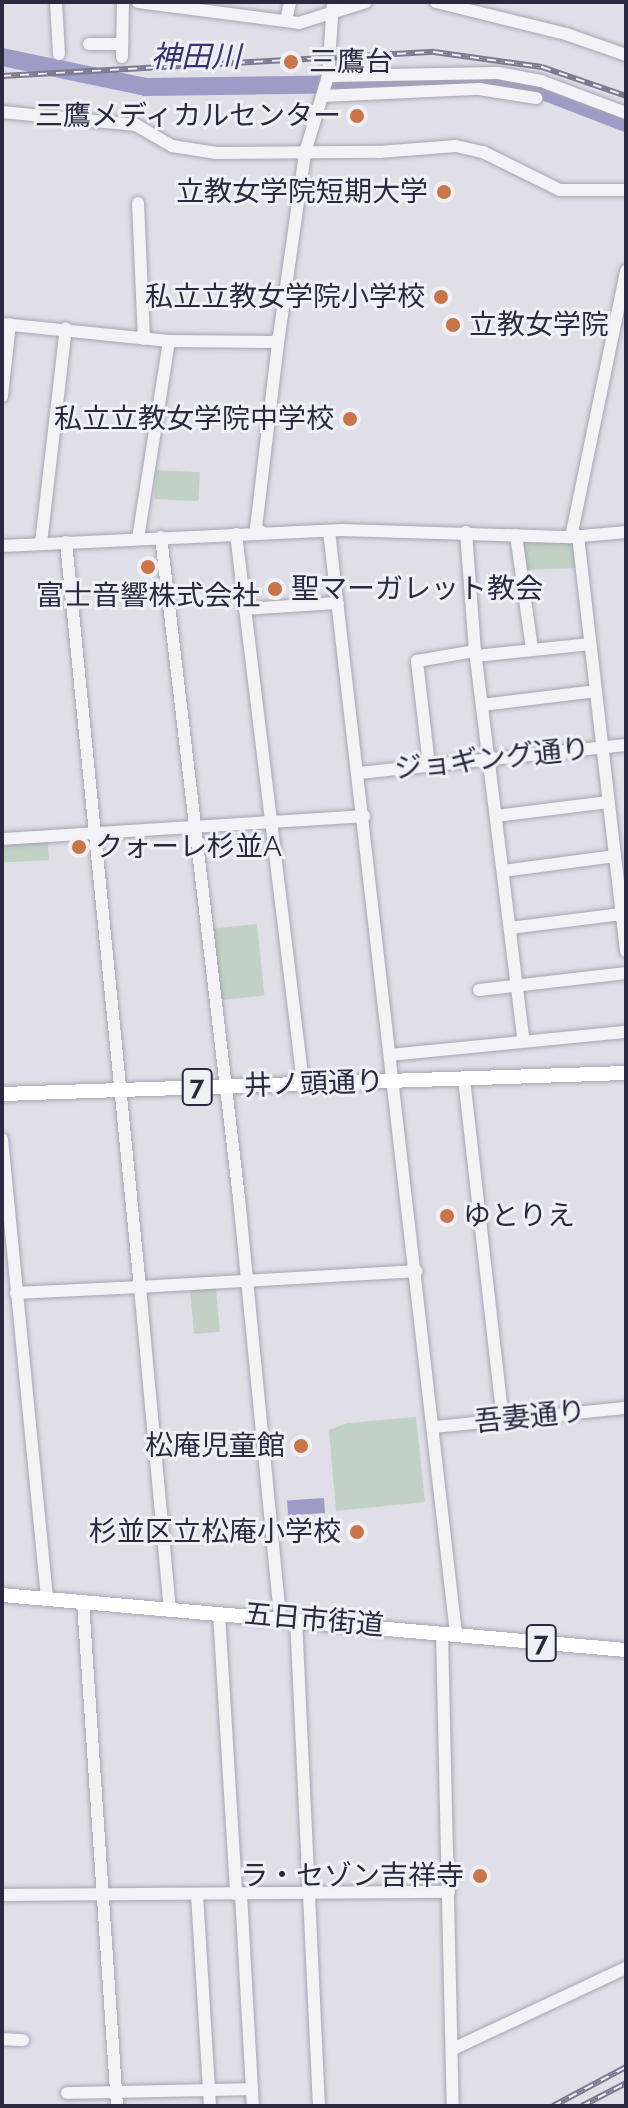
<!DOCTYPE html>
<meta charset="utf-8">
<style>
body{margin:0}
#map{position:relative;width:628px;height:2108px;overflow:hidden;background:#e0dfe8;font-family:Raleway,"Noto Sans JP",sans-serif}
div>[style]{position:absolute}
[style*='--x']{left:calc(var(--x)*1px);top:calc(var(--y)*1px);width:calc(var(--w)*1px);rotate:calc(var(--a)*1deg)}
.green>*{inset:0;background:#c1d2c5;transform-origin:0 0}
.water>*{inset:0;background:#9c9cc7;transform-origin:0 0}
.river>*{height:18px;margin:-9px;padding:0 9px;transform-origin:9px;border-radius:9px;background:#9c9cc7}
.roads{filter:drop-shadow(0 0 2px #a6a5b2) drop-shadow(0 0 2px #a6a5b2)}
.minor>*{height:12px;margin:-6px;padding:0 6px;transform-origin:6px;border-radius:6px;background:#f3f2f6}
.major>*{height:14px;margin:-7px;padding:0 7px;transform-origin:7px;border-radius:7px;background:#fff}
.rail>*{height:6px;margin-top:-3px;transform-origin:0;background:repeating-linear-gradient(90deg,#efeff6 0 9px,#7c7991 0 18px);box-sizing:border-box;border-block:2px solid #7c7991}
.dots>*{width:22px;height:22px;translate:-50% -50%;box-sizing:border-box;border:4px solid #efeff6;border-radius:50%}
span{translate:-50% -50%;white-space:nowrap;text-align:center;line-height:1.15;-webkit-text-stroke:6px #efeff6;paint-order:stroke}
.shield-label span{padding:2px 6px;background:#efeff6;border:2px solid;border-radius:6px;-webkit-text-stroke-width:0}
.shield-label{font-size:26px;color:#2b293f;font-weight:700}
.poi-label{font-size:28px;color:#2b293f}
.left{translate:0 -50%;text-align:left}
.right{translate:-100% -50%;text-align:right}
.street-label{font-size:28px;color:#2b293f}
.water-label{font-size:30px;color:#373471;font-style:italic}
.frame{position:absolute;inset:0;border:4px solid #2b293f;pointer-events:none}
</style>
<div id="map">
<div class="green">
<i style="left:156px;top:470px;width:44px;height:29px;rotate:3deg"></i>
<i style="clip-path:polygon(519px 538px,573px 539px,578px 568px,524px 570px)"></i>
<i style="left:48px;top:842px;width:18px;height:46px;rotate:87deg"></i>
<i style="left:257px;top:924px;width:72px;height:46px;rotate:84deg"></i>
<i style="left:216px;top:1288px;width:44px;height:26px;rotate:85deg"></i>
<i style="clip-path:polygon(416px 1417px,425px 1502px,336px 1511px,329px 1430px,347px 1423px)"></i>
</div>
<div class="water">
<i style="left:324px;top:1498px;width:15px;height:37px;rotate:86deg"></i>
</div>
<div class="river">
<i style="--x:2;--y:57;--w:147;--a:11.8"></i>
<i style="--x:146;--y:87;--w:341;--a:-0.8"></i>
<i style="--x:487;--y:82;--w:51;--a:7.8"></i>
<i style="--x:538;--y:89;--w:94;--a:21.1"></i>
</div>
<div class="roads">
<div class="minor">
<i style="--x:56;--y:2;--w:52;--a:86.7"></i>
<i style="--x:138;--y:2;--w:162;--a:7.4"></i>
<i style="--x:299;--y:23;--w:70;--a:-17.4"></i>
<i style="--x:436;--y:2;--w:134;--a:13.8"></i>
<i style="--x:566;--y:34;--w:64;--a:19.3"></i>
<i style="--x:286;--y:21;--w:19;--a:-78"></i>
<i style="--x:89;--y:44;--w:33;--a:0"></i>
<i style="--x:122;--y:57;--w:55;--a:-89"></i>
<i style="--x:328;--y:76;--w:170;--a:-1"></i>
<i style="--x:498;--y:73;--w:44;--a:10.5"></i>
<i style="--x:541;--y:81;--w:91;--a:20.6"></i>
<i style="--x:322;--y:96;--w:157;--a:-2.6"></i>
<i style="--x:479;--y:89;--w:58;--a:9"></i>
<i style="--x:2;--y:112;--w:135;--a:5.5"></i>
<i style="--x:136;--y:125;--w:42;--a:30.3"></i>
<i style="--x:172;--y:146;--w:45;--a:9"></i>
<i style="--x:216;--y:153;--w:163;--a:-0.4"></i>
<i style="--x:379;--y:152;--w:77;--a:-4.5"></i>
<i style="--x:456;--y:146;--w:28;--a:13"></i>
<i style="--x:483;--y:152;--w:86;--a:26.3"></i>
<i style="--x:560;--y:190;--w:66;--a:0"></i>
<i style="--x:138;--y:203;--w:136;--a:87.5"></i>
<i style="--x:2;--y:324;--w:168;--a:5.8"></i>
<i style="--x:169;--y:341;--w:106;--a:0.5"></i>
<i style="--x:275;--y:342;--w:7;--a:-56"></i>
<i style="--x:2;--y:396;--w:72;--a:-83.7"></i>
<i style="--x:329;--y:531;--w:1110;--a:83.43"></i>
<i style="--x:466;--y:532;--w:119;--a:85.7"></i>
<i style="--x:475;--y:651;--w:390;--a:82.9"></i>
<i style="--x:263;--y:533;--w:9;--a:-144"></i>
<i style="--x:256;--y:528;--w:193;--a:-83.2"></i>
<i style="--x:279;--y:336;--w:185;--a:-81.9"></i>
<i style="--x:305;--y:153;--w:80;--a:-73.4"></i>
<i style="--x:328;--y:76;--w:74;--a:-86.1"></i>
<i style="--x:236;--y:534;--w:553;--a:83.04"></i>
<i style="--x:516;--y:535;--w:115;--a:82"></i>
<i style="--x:578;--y:536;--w:418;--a:83.4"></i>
<i style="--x:161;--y:537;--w:666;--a:83.27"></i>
<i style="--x:239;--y:1198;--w:421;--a:84.4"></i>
<i style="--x:571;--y:537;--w:272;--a:-78.3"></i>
<i style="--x:138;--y:539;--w:200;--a:-81.1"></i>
<i style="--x:66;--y:542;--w:749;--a:84.33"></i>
<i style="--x:140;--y:1287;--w:277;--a:-3.3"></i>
<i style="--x:41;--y:543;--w:216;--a:-83.4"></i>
<i style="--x:2;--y:546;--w:340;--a:-2.7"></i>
<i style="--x:342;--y:530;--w:229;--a:1.8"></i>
<i style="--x:571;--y:537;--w:55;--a:-5.2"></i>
<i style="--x:245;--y:609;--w:93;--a:-3.7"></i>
<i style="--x:476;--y:656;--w:115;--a:-6"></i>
<i style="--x:482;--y:705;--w:115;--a:-7"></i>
<i style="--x:429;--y:765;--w:105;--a:-96.6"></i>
<i style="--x:417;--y:661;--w:59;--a:-9.8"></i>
<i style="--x:359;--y:773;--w:268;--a:-6"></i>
<i style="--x:496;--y:816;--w:113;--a:-7.1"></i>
<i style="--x:2;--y:839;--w:363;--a:-3.6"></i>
<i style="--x:503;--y:871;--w:113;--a:-7.6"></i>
<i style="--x:510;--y:928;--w:112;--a:-7.2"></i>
<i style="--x:479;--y:990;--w:148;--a:-6.6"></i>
<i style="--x:390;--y:1055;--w:237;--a:-5.6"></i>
<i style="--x:464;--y:1079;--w:343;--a:83.5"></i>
<i style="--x:2;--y:1139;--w:462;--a:84.4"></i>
<i style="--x:16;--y:1293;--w:124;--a:-2.8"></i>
<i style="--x:140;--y:1287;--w:323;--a:84.7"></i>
<i style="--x:434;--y:1427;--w:193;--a:-5.7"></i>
<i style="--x:83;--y:1602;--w:505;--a:86.14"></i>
<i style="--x:219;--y:1613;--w:282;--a:86.5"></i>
<i style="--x:296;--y:1619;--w:488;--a:87.3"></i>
<i style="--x:442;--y:1633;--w:473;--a:88.7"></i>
<i style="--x:197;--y:1894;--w:212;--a:86.5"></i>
<i style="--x:241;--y:1894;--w:212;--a:86.8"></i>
<i style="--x:2;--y:1895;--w:447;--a:-0.4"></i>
<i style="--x:2;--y:2039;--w:21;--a:3"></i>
<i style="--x:455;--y:2048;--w:189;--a:-25.1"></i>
<i style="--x:67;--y:2093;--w:185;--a:-1.2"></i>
</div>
<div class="major">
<i style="--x:2;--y:1094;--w:624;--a:-1.93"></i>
<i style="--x:2;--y:1595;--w:626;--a:5.04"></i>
</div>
</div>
<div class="rail">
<i style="--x:2;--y:76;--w:433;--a:-3.2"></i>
<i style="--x:434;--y:52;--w:109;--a:7.9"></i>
<i style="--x:542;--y:67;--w:89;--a:19"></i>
<i style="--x:553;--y:2106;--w:83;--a:-28.1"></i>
<i style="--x:582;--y:2106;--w:50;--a:-27.6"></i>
</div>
<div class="dots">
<i style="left:291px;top:62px;background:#c97449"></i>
<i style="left:357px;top:116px;background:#c97449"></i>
<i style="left:444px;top:192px;background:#c97449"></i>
<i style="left:441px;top:297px;background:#c97449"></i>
<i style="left:453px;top:325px;background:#c97449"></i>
<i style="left:350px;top:419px;background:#c97449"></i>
<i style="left:148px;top:567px;background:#c97449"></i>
<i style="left:275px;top:589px;background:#c97449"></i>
<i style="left:79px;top:847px;background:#c97449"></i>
<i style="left:447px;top:1216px;background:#c97449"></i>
<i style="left:301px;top:1446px;background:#c97449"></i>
<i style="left:357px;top:1532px;background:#c97449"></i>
<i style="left:480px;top:1876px;background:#c97449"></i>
</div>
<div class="shield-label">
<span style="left:197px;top:1087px">7</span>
<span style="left:541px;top:1643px">7</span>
</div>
<div class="poi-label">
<span class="left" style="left:309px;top:62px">三鷹台</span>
<span class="right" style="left:341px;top:116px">三鷹メディカルセンター</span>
<span class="right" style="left:428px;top:192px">立教女学院短期大学</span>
<span class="right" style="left:425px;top:297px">私立立教女学院小学校</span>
<span class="left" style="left:469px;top:325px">立教女学院</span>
<span class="right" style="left:334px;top:419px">私立立教女学院中学校</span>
<span class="left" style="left:291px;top:589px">聖マーガレット教会</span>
<span style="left:148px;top:596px">富士音響株式会社</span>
<span class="left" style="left:95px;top:847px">クォーレ杉並A</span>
<span class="left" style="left:463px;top:1216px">ゆとりえ</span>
<span class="right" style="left:285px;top:1446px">松庵児童館</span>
<span class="right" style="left:341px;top:1532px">杉並区立松庵小学校</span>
<span class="right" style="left:464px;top:1876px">ラ・セゾン吉祥寺</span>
</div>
<div class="street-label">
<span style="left:492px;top:759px;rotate:-6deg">ジョギング通り</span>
<span style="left:314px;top:1084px;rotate:-2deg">井ノ頭通り</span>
<span style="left:530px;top:1417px;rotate:-6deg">吾妻通り</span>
<span style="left:314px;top:1620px;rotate:5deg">五日市街道</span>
</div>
<div class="water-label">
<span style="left:196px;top:57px">神田川</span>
</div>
<div class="frame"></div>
</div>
